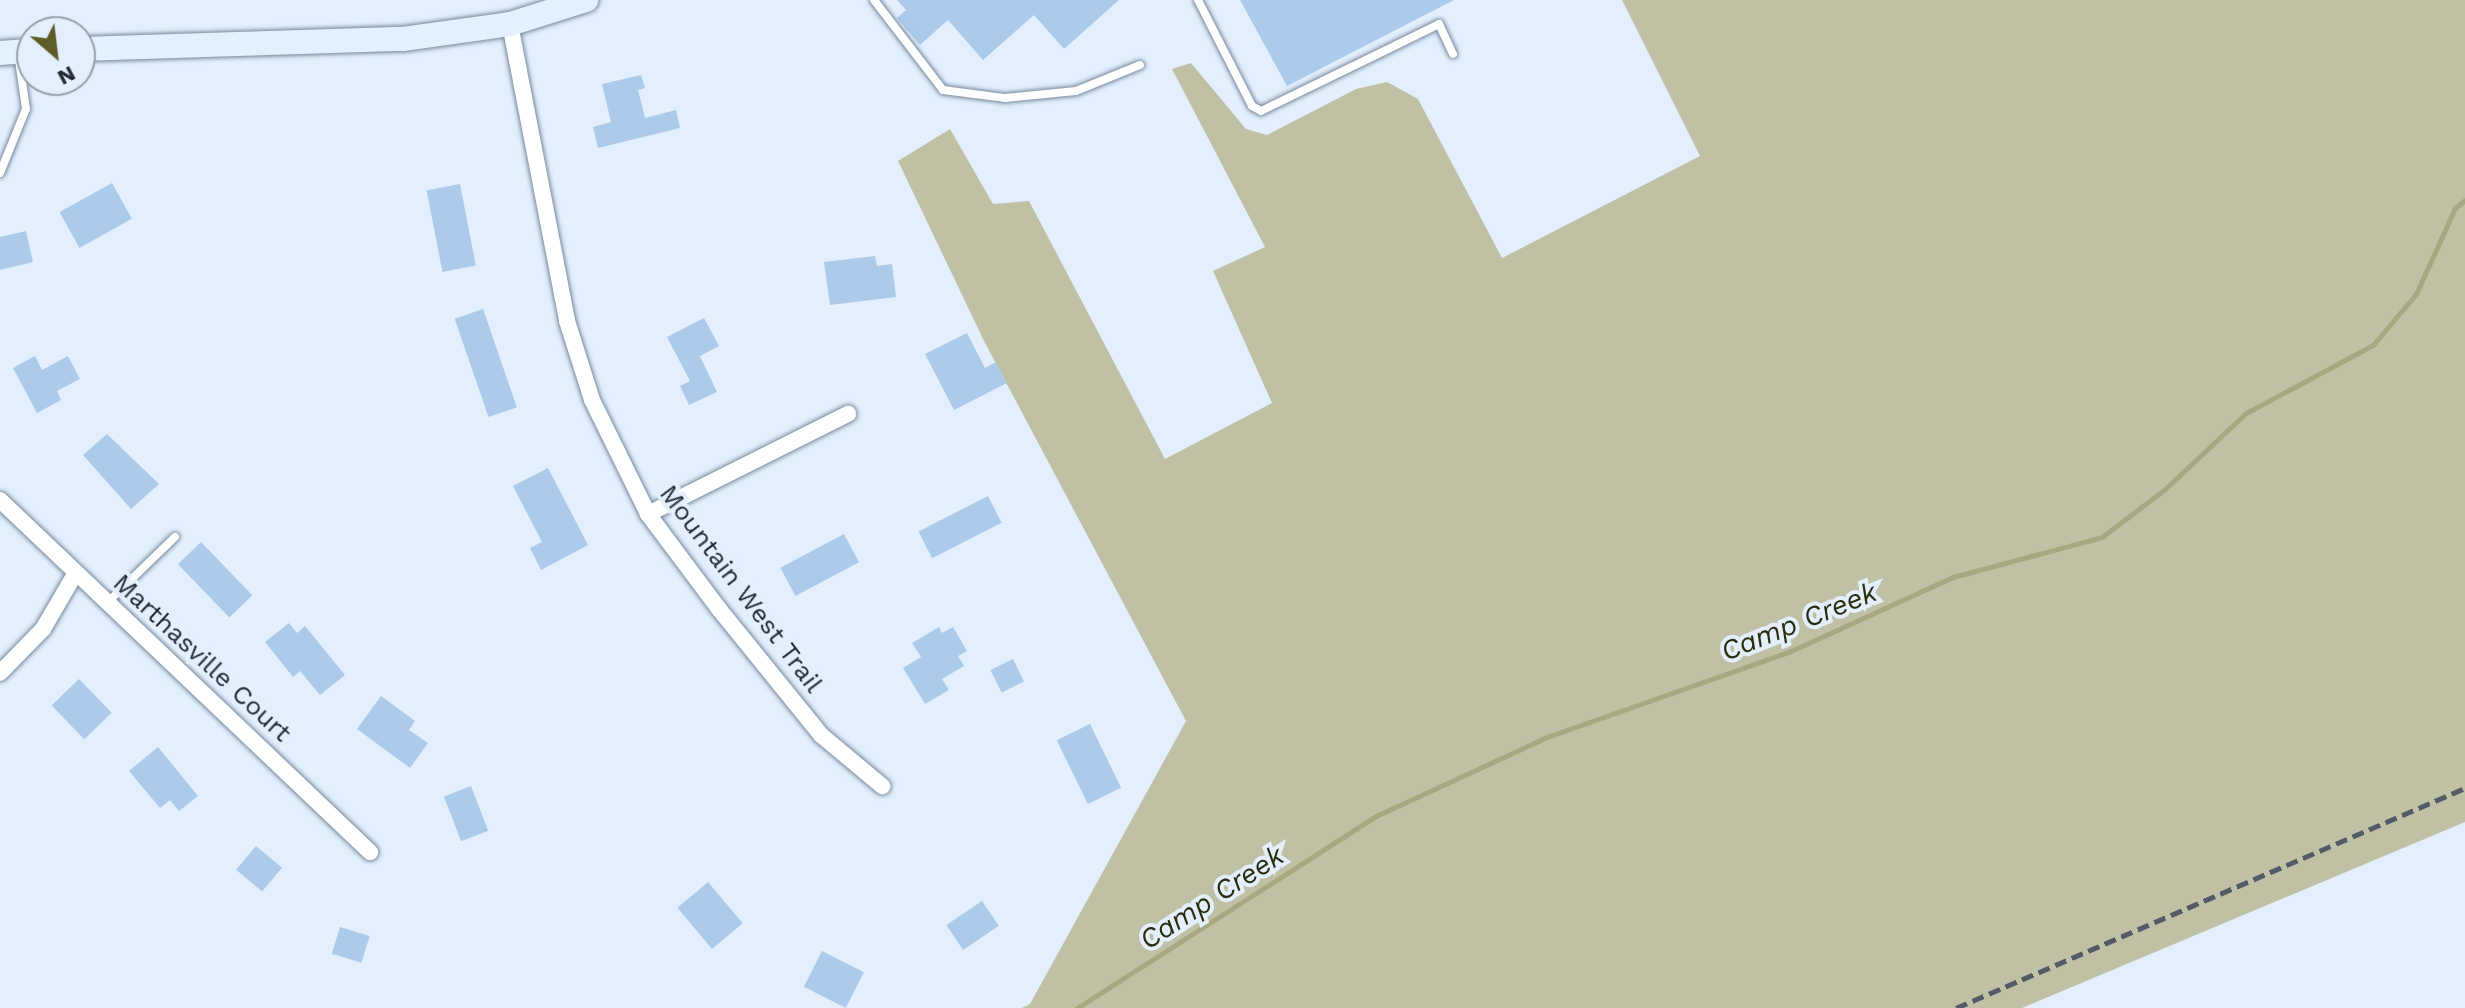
<!DOCTYPE html>
<style>
body{margin:0}
#map{position:relative;width:2465px;height:1008px;overflow:hidden;background:#e3effd;font-family:"Work Sans",sans-serif}
div>[style]{position:absolute}
[style*='--x']{left:calc(var(--x)*1px);top:calc(var(--y)*1px);width:calc(var(--w)*1px);rotate:calc(var(--a)*1deg)}
.green>*{inset:0;background:#c0c0a5}
.stream>*{height:5px;margin:-2.5px;padding:0 2.5px;transform-origin:2.5px;border-radius:2.5px;background:#a8a880}
.building>*{inset:0;background:#accaea;transform-origin:0 0}
.roads{filter:drop-shadow(0 0 2px #77899d) drop-shadow(0 0 2px #77899d)}
.service>*{height:8px;margin:-4px;padding:0 4px;transform-origin:4px;border-radius:4px;background:#fff}
.minor>*{height:16px;margin:-8px;padding:0 8px;transform-origin:8px;border-radius:8px;background:#fff}
.secondary>*{height:24px;margin:-12px;padding:0 12px;transform-origin:12px;border-radius:12px;background:#e3f0fe}
.rail>*{height:5px;margin-top:-2.5px;transform-origin:0;background:repeating-linear-gradient(90deg,#535b66 0 12px,transparent 0 18px)}
span{translate:-50% -50%;white-space:nowrap;text-align:center;line-height:1.15;-webkit-text-stroke:8px #e3effd;paint-order:stroke}
.street-label{font-size:26px;color:#232a33}
.water-label{font-size:28px;color:#2d2c0a;font-style:italic}
.north{position:absolute;left:16px;top:16px;width:80px;height:80px;box-sizing:border-box;background:#e3effd;border:2px solid #96a0ac;border-radius:50%;rotate:152deg;font-size:22px;font-weight:700;line-height:32px;text-align:center;color:#232a33}
.north::after{content:'';display:block;margin:auto;width:28px;height:36px;background:#5e5c28;clip-path:polygon(50% 0,100% 100%,50% 72%,0 100%)}
</style>
<div id="map">
<div class="green">
<i style="clip-path:polygon(1622px 0,2465px 0,2465px 822px,2022px 1008px,1022px 1008px,1030px 1004px,1186px 721px,985px 343px,898px 161px,950px 129px,993px 204px,1029px 201px,1165px 459px,1272px 403px,1213px 271px,1265px 247px,1172px 69px,1191px 63px,1246px 129px,1267px 135px,1356px 89px,1387px 82px,1418px 99px,1502px 258px,1700px 156px)"></i>
</div>
<div class="stream">
<i style="--x:1077;--y:1008;--w:355;--a:-32.7"></i>
<i style="--x:1376;--y:816;--w:188;--a:-24.8"></i>
<i style="--x:1547;--y:737;--w:259;--a:-19.4"></i>
<i style="--x:1791;--y:651;--w:178;--a:-24.6"></i>
<i style="--x:1953;--y:577;--w:154;--a:-15"></i>
<i style="--x:2102;--y:537;--w:79;--a:-37.3"></i>
<i style="--x:2165;--y:489;--w:111;--a:-43.2"></i>
<i style="--x:2246;--y:413;--w:144;--a:-28.2"></i>
<i style="--x:2373;--y:345;--w:67;--a:-49.9"></i>
<i style="--x:2416;--y:294;--w:94;--a:-65.6"></i>
<i style="--x:2455;--y:208;--w:13;--a:-39"></i>
</div>
<div class="building">
<i style="clip-path:polygon(897px 0,1119px 0,1064px 49px,1034px 15px,983px 60px,948px 20px,920px 45px,897px 18px,906px 10px)"></i>
<i style="clip-path:polygon(1240px 0,1454px 0,1287px 86px)"></i>
<i style="clip-path:polygon(641px 75px,645px 88px,638px 90px,645px 118px,676px 110px,680px 128px,598px 148px,593px 127px,611px 122px,602px 84px)"></i>
<i style="left:112px;top:183px;width:41px;height:60px;rotate:61deg"></i>
<i style="left:460px;top:184px;width:83px;height:34px;rotate:79deg"></i>
<i style="clip-path:polygon(26px 231px,33px 262px,0 270px,0 237px)"></i>
<i style="clip-path:polygon(875px 256px,877px 266px,892px 264px,896px 297px,830px 305px,824px 262px)"></i>
<i style="left:483px;top:309px;width:104px;height:30px;rotate:71deg"></i>
<i style="clip-path:polygon(704px 318px,719px 346px,700px 356px,717px 392px,689px 405px,680px 386px,690px 381px,667px 337px)"></i>
<i style="clip-path:polygon(967px 333px,985px 368px,996px 362px,1007px 383px,954px 410px,925px 354px)"></i>
<i style="clip-path:polygon(35px 356px,42px 370px,68px 356px,80px 379px,57px 391px,61px 400px,37px 413px,13px 368px)"></i>
<i style="clip-path:polygon(107px 434px,159px 484px,131px 509px,83px 455px)"></i>
<i style="clip-path:polygon(548px 468px,588px 545px,541px 570px,530px 548px,542px 542px,513px 486px)"></i>
<i style="left:988px;top:496px;width:30px;height:78px;rotate:63deg"></i>
<i style="left:844px;top:534px;width:32px;height:72px;rotate:62deg"></i>
<i style="left:201px;top:542px;width:74px;height:32px;rotate:46deg"></i>
<i style="clip-path:polygon(289px 623px,297px 633px,305px 626px,345px 675px,320px 695px,300px 671px,293px 677px,265px 642px)"></i>
<i style="clip-path:polygon(939px 627px,942px 633px,953px 627px,967px 651px,958px 656px,964px 666px,942px 679px,949px 690px,925px 704px,903px 668px,921px 657px,912px 643px)"></i>
<i style="left:1013px;top:659px;width:25px;height:25px;rotate:64deg"></i>
<i style="left:79px;top:679px;width:47px;height:38px;rotate:46deg"></i>
<i style="clip-path:polygon(381px 696px,415px 721px,409px 730px,428px 743px,410px 768px,357px 729px)"></i>
<i style="left:1090px;top:724px;width:71px;height:37px;rotate:64deg"></i>
<i style="clip-path:polygon(158px 747px,198px 796px,179px 811px,170px 800px,160px 808px,129px 771px)"></i>
<i style="left:471px;top:786px;width:48px;height:29px;rotate:69deg"></i>
<i style="left:256px;top:846px;width:34px;height:31px;rotate:40deg"></i>
<i style="left:708px;top:882px;width:54px;height:40px;rotate:50deg"></i>
<i style="left:982px;top:901px;width:30px;height:43px;rotate:56deg"></i>
<i style="left:340px;top:927px;width:31px;height:28px;rotate:17deg"></i>
<i style="left:822px;top:951px;width:47px;height:40px;rotate:27deg"></i>
</div>
<div class="roads">
<div class="service">
<i style="--x:874;--y:0;--w:113;--a:52.5"></i>
<i style="--x:943;--y:90;--w:63;--a:7.4"></i>
<i style="--x:1005;--y:98;--w:71;--a:-5.6"></i>
<i style="--x:1076;--y:91;--w:69;--a:-22.1"></i>
<i style="--x:1198;--y:0;--w:119;--a:63"></i>
<i style="--x:1252;--y:106;--w:10;--a:29"></i>
<i style="--x:1261;--y:111;--w:198;--a:-26"></i>
<i style="--x:1439;--y:24;--w:33;--a:65"></i>
<i style="--x:0;--y:173;--w:69;--a:-67.9"></i>
<i style="--x:26;--y:109;--w:57;--a:-98.1"></i>
<i style="--x:109;--y:601;--w:92;--a:-44.1"></i>
</div>
<div class="minor">
<i style="--x:510;--y:24;--w:302;--a:79.1"></i>
<i style="--x:567;--y:321;--w:83;--a:72.4"></i>
<i style="--x:592;--y:400;--w:127;--a:63.8"></i>
<i style="--x:648;--y:514;--w:119;--a:53.2"></i>
<i style="--x:719;--y:609;--w:162;--a:51"></i>
<i style="--x:821;--y:735;--w:80;--a:39.9"></i>
<i style="--x:0;--y:500;--w:511;--a:43.57"></i>
<i style="--x:648;--y:514;--w:224;--a:-26.6"></i>
<i style="--x:0;--y:673;--w:62;--a:-45.7"></i>
<i style="--x:43;--y:629;--w:64;--a:-59.8"></i>
</div>
<div class="secondary">
<i style="--x:80;--y:49;--w:323;--a:-1.8"></i>
<i style="--x:403;--y:39;--w:108;--a:-8"></i>
<i style="--x:510;--y:24;--w:80;--a:-17.5"></i>
<i style="--x:0;--y:53;--w:32;--a:-4"></i>
</div>
</div>
<div class="rail">
<i style="--x:1956;--y:1008;--w:555;--a:-23.37"></i>
</div>
<div class="street-label">
<span style="left:741px;top:589px;rotate:53deg">Mountain West Trail</span>
<span style="left:202px;top:658px;rotate:43deg">Marthasville Court</span>
</div>
<div class="water-label">
<span style="left:1799px;top:622px;rotate:-22deg">Camp Creek</span>
<span style="left:1212px;top:898px;rotate:-33deg">Camp Creek</span>
</div>
<div class="north">N</div>
</div>
